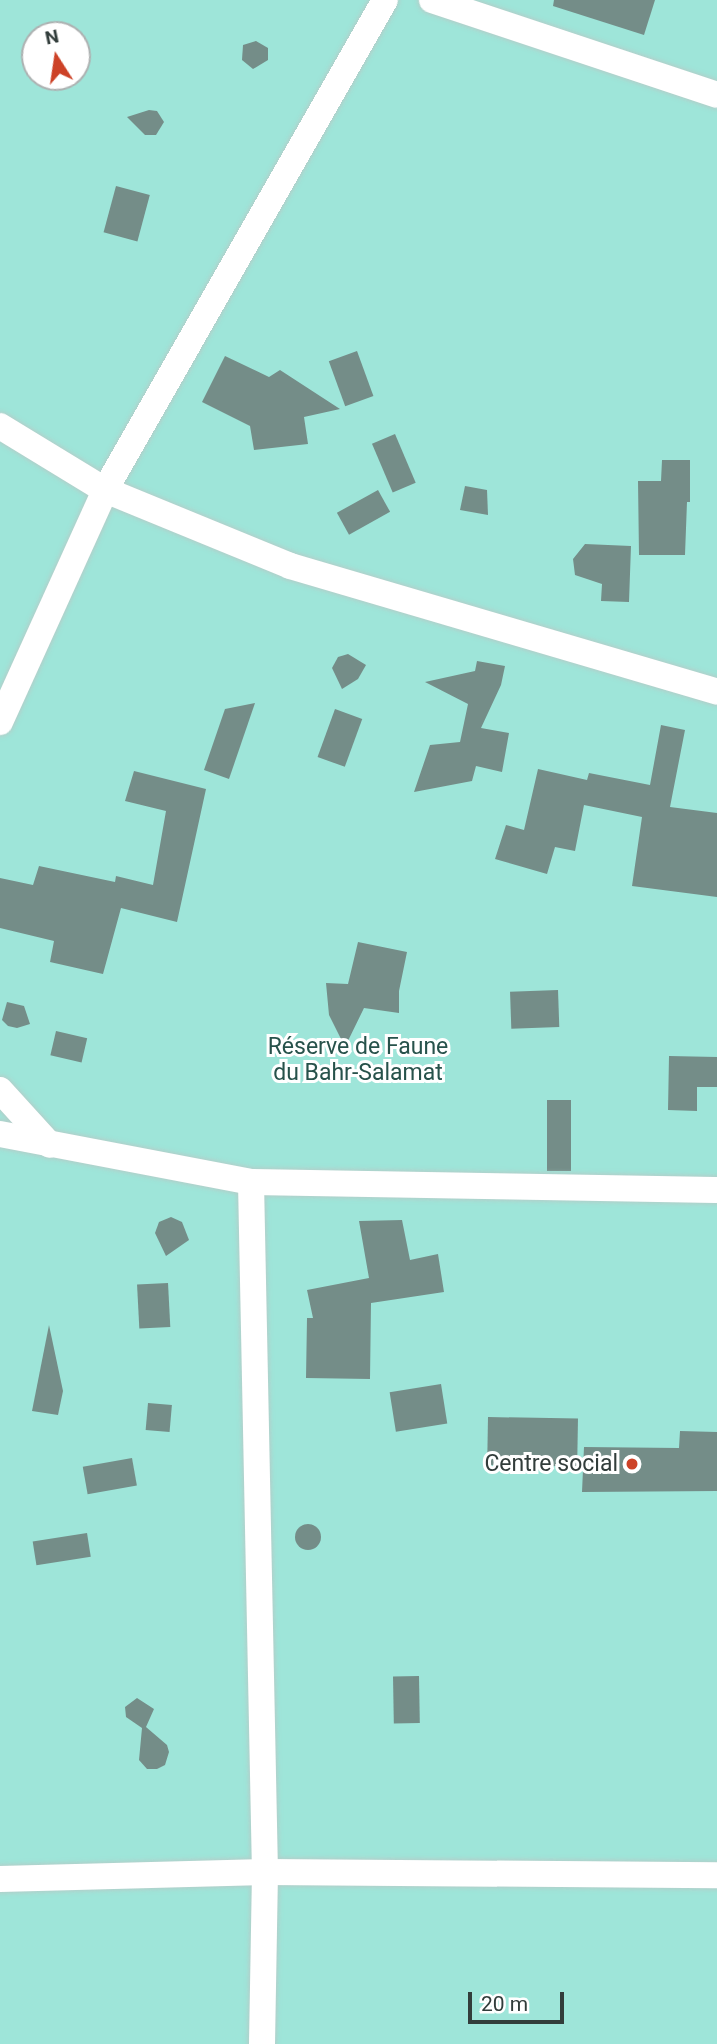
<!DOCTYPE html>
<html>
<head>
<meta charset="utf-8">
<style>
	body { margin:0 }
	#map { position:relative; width:717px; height:2044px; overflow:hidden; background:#f3fefc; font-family:Roboto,sans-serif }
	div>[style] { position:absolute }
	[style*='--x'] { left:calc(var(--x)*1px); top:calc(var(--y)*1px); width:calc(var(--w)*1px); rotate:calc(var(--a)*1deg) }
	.green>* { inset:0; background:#9ee5d9 }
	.building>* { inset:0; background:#748d88; transform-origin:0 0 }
	.round { border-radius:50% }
	.roads { filter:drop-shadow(0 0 2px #b3cec9) drop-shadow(0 0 2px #b3cec9) }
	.minor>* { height:26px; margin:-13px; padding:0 13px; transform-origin:13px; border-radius:13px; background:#fff }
	.dots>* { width:19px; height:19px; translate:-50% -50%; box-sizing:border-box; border:4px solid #fff; border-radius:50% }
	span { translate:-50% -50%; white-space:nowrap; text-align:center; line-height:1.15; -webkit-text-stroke:6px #fff; paint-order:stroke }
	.park-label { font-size:23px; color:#27524b }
	.poi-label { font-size:23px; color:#323d3b }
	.right { translate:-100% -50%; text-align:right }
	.north { position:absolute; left:21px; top:21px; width:70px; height:70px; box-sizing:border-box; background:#fff; border:2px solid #adb1b1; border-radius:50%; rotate:348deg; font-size:19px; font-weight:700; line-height:28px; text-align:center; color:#323d3b }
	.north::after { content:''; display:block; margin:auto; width:24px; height:32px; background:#cd4227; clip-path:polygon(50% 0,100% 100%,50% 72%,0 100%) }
	.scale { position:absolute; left:468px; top:1992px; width:96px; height:32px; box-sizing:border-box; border:4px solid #323d3b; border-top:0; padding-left:9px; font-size:21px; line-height:24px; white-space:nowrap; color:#323d3b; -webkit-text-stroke:5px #fff; paint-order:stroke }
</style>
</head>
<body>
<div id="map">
	<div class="green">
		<i style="clip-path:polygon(evenodd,0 0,717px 0,717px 2044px,0 2044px,0 0,35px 35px,77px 35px,77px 77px,35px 77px,35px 35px)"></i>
	</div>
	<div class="building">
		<i style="clip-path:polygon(554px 0,655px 0,644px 35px,553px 6px)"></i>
		<i style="clip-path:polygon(256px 41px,268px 48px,268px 60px,253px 69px,242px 60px,243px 45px)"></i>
		<i style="clip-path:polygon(149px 110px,157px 111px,164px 122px,156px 135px,145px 135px,127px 117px)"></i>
		<i style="left:116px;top:186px;width:35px;height:48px;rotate:15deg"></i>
		<i style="left:357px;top:351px;width:48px;height:30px;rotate:70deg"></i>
		<i style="clip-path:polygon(225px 356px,269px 377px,280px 370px,340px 409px,304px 417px,308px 444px,254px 450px,250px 426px,202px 402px)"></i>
		<i style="left:395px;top:434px;width:53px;height:25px;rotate:67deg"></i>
		<i style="clip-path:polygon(662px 460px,690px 460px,690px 502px,687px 502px,685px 555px,639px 555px,638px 481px,661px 481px)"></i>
		<i style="clip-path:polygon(465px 486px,487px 490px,488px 515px,460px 510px)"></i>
		<i style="left:378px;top:490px;width:25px;height:47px;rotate:61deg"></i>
		<i style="clip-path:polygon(585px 544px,631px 546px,629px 602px,601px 601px,602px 584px,575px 575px,573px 559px)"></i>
		<i style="clip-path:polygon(348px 654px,366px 665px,358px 679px,342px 689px,332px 668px,338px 657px)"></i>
		<i style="clip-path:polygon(477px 661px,505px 666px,501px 685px,481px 728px,509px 733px,502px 772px,476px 766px,472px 781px,414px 792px,430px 745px,460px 742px,468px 704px,425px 682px,475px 671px)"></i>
		<i style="clip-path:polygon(255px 703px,229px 779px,204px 770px,225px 709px)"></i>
		<i style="left:335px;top:709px;width:29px;height:51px;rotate:20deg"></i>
		<i style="clip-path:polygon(661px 725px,685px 730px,670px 807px,717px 813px,717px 897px,632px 886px,642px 817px,584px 805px,575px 851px,555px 847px,547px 874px,495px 859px,506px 825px,524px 830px,538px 769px,587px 780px,589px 773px,650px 785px)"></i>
		<i style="clip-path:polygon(134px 771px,206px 789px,177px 922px,121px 908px,103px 974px,50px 962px,54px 941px,0 928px,0 878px,33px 885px,39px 866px,115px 882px,116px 876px,153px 885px,166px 811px,125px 801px)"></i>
		<i style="clip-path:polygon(358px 942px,407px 952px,399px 991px,399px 1013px,364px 1008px,345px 1047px,329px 1015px,326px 983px,348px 984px)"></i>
		<i style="left:558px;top:990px;width:37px;height:48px;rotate:88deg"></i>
		<i style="clip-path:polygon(7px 1002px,24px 1006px,30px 1024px,17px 1028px,8px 1026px,2px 1020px)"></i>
		<i style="left:56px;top:1031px;width:32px;height:25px;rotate:13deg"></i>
		<i style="clip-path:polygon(669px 1056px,717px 1057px,717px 1087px,697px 1087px,697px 1111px,668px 1110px)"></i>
		<i style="left:547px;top:1100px;width:24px;height:71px"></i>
		<i style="clip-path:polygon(171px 1217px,182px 1222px,189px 1240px,166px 1256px,155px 1233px,159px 1222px)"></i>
		<i style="clip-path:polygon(402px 1220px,410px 1260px,438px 1254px,444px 1292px,371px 1303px,370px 1379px,306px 1378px,307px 1318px,313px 1318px,307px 1290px,369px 1278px,359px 1221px)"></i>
		<i style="left:168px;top:1283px;width:44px;height:31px;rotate:87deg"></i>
		<i style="clip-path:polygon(49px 1325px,63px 1391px,58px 1415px,32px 1411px)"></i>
		<i style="left:441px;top:1384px;width:40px;height:52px;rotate:81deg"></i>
		<i style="left:148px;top:1403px;width:24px;height:27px;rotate:5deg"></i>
		<i style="left:488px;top:1417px;width:90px;height:48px;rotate:1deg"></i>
		<i style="clip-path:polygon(680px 1431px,717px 1432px,717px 1491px,582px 1492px,584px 1447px,679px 1448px)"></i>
		<i style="left:132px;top:1458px;width:28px;height:50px;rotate:80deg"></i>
		<i class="round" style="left:295px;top:1524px;width:26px;height:26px"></i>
		<i style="left:87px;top:1533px;width:24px;height:55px;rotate:81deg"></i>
		<i style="left:419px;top:1676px;width:47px;height:26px;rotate:89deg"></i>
		<i style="clip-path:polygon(137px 1698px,154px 1709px,146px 1727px,167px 1745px,169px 1752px,165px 1765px,157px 1769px,147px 1769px,139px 1760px,142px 1728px,126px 1717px,125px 1707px)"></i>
	</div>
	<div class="roads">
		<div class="minor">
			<i style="--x:432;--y:0;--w:300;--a:18.4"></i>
			<i style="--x:0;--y:426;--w:123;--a:31.4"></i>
			<i style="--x:105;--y:490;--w:200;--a:22.3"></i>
			<i style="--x:290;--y:566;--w:445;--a:16.4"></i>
			<i style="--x:0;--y:722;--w:255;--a:-65.6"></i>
			<i style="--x:105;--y:490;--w:564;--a:-60.26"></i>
			<i style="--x:0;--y:1090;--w:74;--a:47.7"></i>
			<i style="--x:0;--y:1134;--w:256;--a:10.8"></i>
			<i style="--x:251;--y:1182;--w:466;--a:1"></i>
			<i style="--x:251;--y:1182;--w:690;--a:88.84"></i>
			<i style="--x:265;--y:1872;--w:172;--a:91"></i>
			<i style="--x:0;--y:1879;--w:265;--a:-1.5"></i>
			<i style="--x:265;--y:1872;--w:452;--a:0.4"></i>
		</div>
	</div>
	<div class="dots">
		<i style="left:632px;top:1464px;background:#cd4227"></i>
	</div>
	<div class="park-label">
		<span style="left:358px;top:1060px">Réserve de Faune<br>du Bahr-Salamat</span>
	</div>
	<div class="poi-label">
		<span class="right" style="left:618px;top:1464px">Centre social</span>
	</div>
	<div class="north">N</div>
	<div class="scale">20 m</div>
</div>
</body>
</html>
